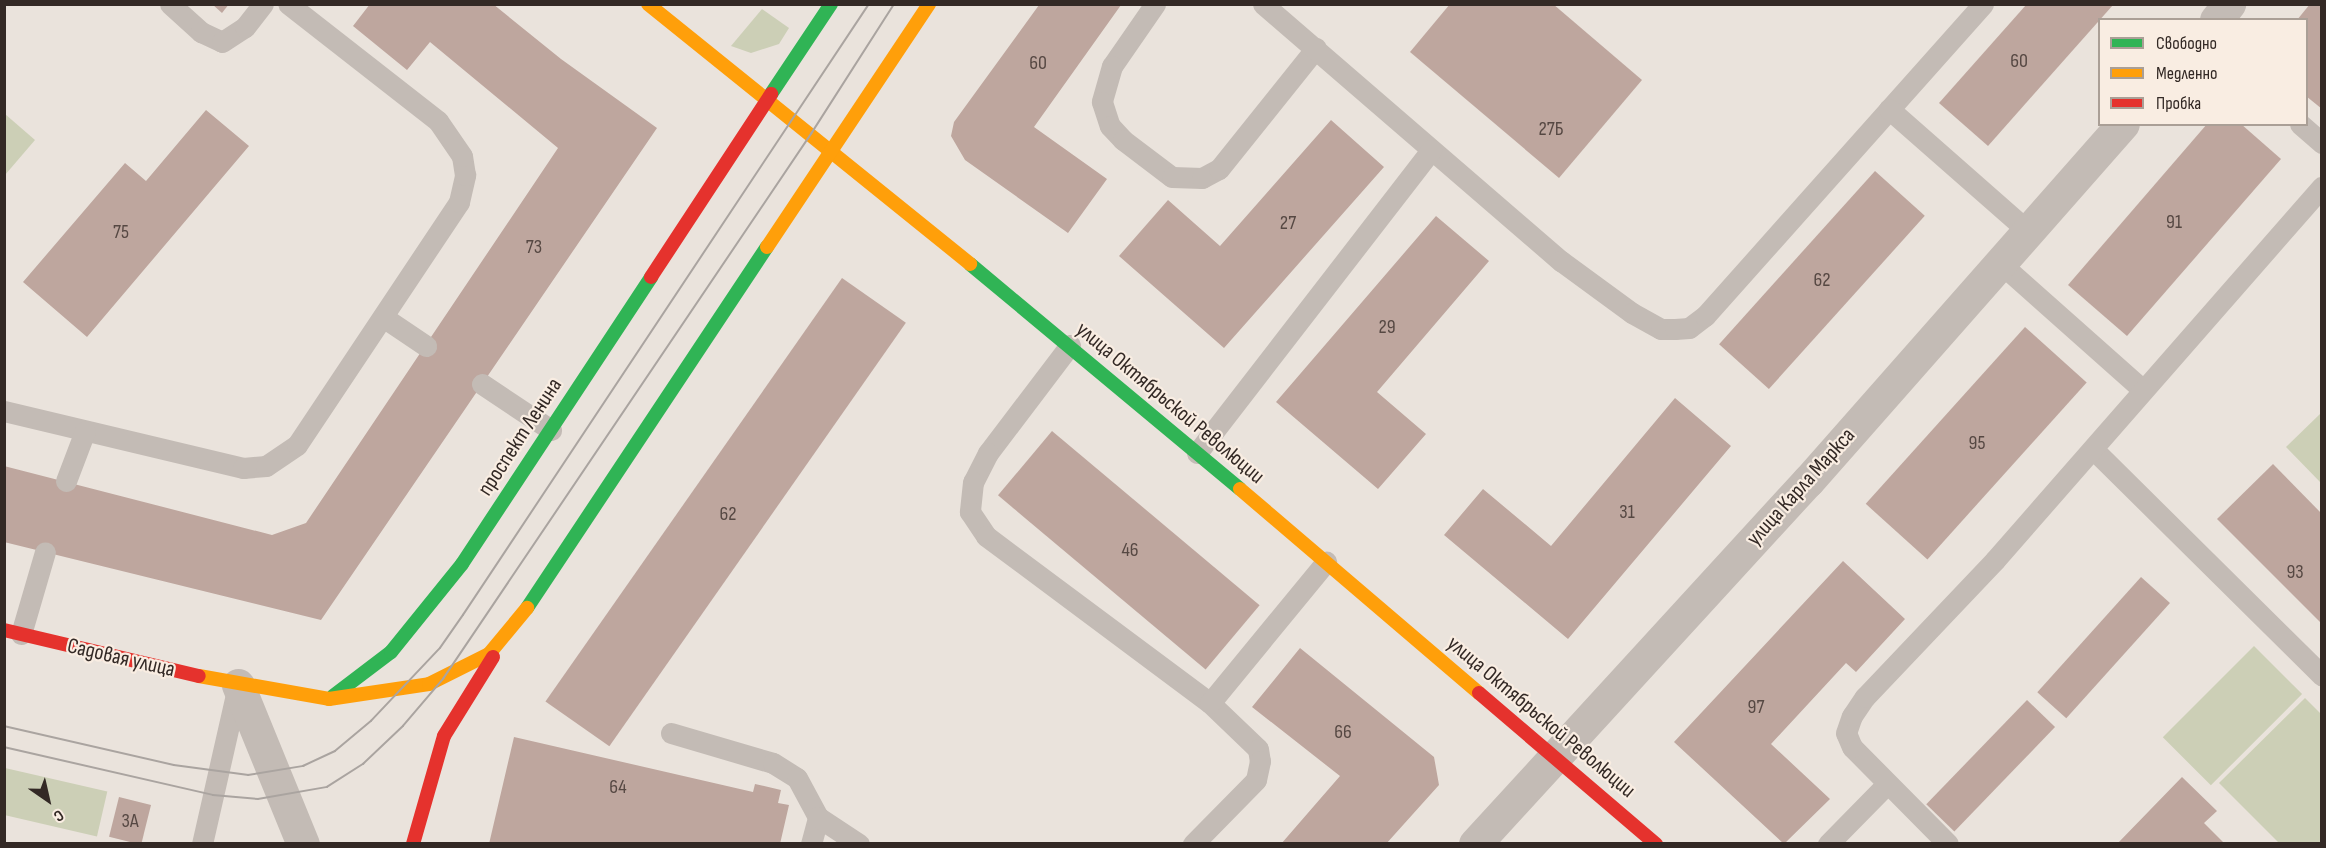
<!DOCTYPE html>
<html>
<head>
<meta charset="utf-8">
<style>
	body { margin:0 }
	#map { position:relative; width:2326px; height:848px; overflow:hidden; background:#eae3dc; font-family:"Sofia Sans Condensed",sans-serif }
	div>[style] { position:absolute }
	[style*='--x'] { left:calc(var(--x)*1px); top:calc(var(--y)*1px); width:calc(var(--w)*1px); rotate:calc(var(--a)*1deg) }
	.green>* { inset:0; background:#cccfb6; transform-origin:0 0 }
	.building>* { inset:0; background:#bea69e; transform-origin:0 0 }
	.lane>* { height:21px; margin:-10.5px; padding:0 10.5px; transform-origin:10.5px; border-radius:10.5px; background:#c3bbb5 }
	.street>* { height:33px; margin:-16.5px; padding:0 16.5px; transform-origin:16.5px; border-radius:16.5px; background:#c3bbb5 }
	.fast>* { height:14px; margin:-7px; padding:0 7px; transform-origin:7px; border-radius:7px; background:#30b455 }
	.slow>* { height:14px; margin:-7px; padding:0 7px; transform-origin:7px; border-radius:7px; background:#ff9f0a }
	.jam>* { height:14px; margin:-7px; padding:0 7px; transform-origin:7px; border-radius:7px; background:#e5322d }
	.tram>* { height:1.5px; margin:-0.75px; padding:0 0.75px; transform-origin:0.75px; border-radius:0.75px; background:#aaa4a0 }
	span { translate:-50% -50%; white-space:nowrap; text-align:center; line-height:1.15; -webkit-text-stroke:4.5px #f9ede2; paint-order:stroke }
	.number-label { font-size:20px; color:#564843 }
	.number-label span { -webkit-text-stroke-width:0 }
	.street-label { font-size:22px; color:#332925 }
	.frame { position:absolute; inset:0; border:6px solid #332925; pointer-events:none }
	.legend { position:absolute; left:2098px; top:18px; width:210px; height:108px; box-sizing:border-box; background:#f9ede2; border:2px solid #aa9f96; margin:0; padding:8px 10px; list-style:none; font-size:18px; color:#332925 }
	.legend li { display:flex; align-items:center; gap:12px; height:30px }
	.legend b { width:30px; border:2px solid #aa9f96 }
	.north { position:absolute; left:18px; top:770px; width:60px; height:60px; -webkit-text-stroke:4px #f9ede2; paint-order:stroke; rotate:146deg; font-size:16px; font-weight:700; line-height:24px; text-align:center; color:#332925 }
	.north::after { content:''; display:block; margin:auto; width:21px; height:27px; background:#332925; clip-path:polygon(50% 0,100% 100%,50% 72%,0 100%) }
</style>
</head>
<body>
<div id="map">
	<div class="green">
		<i style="clip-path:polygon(762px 9px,789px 28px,779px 44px,751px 53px,731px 46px)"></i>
		<i style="clip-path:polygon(5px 114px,35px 140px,5px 175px)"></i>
		<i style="clip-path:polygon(2321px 413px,2321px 483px,2286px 447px)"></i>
		<i style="left:2254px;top:646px;width:68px;height:129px;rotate:45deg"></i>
		<i style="clip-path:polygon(2305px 698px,2321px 714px,2321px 843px,2279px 843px,2219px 783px)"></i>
		<i style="left:5px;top:768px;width:105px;height:46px;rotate:13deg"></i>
	</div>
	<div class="building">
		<i style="clip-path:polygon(212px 4px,229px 4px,222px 13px)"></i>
		<i style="clip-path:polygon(370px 4px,493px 4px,561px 59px,657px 128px,321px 620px,4px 542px,4px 466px,272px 535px,306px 523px,558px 148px,430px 42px,407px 70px,353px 26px)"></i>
		<i style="clip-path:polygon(1450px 4px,1553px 4px,1642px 80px,1559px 178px,1410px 52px)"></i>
		<i style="clip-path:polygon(2310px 4px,2322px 4px,2322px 109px,2306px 96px,2306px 20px,2297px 20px)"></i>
		<i style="clip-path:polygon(1039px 5px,1121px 5px,1034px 127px,1107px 179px,1068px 233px,965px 160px,951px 136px,954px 122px)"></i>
		<i style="clip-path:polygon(2026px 5px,2113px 5px,1988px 146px,1939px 103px)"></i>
		<i style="clip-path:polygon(206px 110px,249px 146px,87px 337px,23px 282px,125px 163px,146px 181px)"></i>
		<i style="clip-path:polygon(1331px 120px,1384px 167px,1224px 348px,1119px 256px,1168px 200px,1220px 246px)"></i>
		<i style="clip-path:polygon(2207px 124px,2241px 124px,2281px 159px,2127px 336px,2068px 285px)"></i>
		<i style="left:1875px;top:171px;width:67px;height:233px;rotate:42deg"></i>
		<i style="clip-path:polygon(1436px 216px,1489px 261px,1377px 392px,1426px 434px,1378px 489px,1276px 402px)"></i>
		<i style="left:842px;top:278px;width:78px;height:517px;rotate:35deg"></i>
		<i style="left:2025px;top:327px;width:83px;height:238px;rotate:42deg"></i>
		<i style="clip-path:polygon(1675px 398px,1731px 446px,1568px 639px,1444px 535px,1483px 489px,1551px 546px)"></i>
		<i style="left:1052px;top:431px;width:271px;height:84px;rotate:40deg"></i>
		<i style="clip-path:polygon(2273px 464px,2322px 514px,2322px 624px,2217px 519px)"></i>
		<i style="clip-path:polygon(1843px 561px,1905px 619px,1856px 672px,1846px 663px,1771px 744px,1830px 799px,1784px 844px,1674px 742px)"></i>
		<i style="left:2141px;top:577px;width:39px;height:155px;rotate:42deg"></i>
		<i style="clip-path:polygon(1300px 648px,1434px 757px,1439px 785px,1386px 844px,1281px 844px,1340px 776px,1252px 707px)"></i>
		<i style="left:2027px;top:700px;width:39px;height:145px;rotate:44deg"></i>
		<i style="clip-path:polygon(514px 737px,753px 792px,755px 784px,781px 790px,778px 803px,789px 805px,780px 844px,489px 844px)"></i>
		<i style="clip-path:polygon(2182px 777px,2217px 811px,2204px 823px,2225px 844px,2117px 844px)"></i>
		<i style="left:119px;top:797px;width:33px;height:41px;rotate:14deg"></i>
	</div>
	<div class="lane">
		<i style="--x:170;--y:4;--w:42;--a:42.1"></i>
		<i style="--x:201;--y:32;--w:23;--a:25"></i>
		<i style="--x:222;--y:42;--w:27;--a:-33"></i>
		<i style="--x:245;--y:27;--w:29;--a:-52"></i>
		<i style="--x:1155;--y:4;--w:75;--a:124.7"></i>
		<i style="--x:1112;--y:66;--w:37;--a:106"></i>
		<i style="--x:1102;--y:102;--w:25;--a:72"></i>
		<i style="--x:1110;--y:126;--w:19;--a:47"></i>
		<i style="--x:1123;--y:140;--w:61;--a:37.1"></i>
		<i style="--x:1172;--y:177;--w:30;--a:2"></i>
		<i style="--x:1202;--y:178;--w:19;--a:-28"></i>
		<i style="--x:1219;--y:169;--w:155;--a:-51.3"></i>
		<i style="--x:1263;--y:4;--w:394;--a:40.8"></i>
		<i style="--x:1561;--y:261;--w:88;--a:36.2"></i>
		<i style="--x:1632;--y:313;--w:33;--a:29"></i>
		<i style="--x:1661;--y:329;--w:14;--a:0"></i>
		<i style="--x:1675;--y:329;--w:14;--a:-4"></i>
		<i style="--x:1689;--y:328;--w:20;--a:-37"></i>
		<i style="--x:1705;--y:316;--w:418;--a:-48.3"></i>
		<i style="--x:1889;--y:109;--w:185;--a:41.3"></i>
		<i style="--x:2300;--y:124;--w:29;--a:41"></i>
		<i style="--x:2000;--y:263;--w:191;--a:41.6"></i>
		<i style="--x:383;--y:317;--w:52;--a:34"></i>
		<i style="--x:1070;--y:345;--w:136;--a:127.2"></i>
		<i style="--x:988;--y:453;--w:33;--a:117"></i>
		<i style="--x:973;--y:482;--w:30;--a:96"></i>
		<i style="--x:970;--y:512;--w:29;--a:56"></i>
		<i style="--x:986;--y:536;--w:279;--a:36.7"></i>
		<i style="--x:1210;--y:703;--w:66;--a:43.8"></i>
		<i style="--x:1258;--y:749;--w:12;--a:81"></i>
		<i style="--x:1260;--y:761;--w:19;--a:102"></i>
		<i style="--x:1256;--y:780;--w:90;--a:134.5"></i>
		<i style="--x:482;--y:384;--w:83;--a:33.7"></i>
		<i style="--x:4;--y:411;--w:246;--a:13.4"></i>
		<i style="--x:243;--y:468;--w:23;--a:-5"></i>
		<i style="--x:266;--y:466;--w:37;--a:-34"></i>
		<i style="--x:297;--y:445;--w:292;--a:-56.3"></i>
		<i style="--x:459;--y:202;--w:28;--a:-77"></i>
		<i style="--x:465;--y:175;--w:19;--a:-99"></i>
		<i style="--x:462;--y:156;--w:42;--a:-124.4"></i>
		<i style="--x:438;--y:121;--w:190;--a:-142"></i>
		<i style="--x:2093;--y:449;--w:322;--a:44.7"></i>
		<i style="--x:1197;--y:453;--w:383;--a:-52.3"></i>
		<i style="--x:66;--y:481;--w:53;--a:-69.2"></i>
		<i style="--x:21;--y:634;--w:85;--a:-73.7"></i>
		<i style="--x:1210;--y:703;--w:183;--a:-50.6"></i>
		<i style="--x:671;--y:733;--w:106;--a:16.4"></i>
		<i style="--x:773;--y:763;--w:28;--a:32"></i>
		<i style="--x:797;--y:778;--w:44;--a:61.7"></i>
		<i style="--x:202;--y:844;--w:162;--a:-77.2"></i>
		<i style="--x:811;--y:844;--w:28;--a:-75"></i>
		<i style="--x:818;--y:817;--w:49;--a:33.4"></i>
		<i style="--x:1828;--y:844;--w:84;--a:-45.5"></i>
		<i style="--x:1948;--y:844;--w:136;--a:-134.7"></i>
		<i style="--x:1852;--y:747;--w:15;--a:-113"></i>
		<i style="--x:1846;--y:733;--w:18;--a:-71"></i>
		<i style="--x:1852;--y:716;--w:23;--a:-56"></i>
		<i style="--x:1865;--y:697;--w:189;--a:-46.5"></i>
		<i style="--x:1995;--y:560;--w:496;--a:-48.8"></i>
	</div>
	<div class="street">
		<i style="--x:2216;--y:20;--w:21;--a:-51"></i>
		<i style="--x:238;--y:685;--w:172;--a:67.8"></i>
		<i style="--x:1475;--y:844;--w:493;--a:-47.5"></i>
		<i style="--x:1808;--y:481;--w:476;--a:-48.6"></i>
	</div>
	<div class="fast">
		<i style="--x:771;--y:94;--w:108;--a:-56.3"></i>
		<i style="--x:970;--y:264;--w:351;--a:39.8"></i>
		<i style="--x:527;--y:608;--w:433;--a:-56.4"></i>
		<i style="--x:333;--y:696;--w:73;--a:-37.2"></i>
		<i style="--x:391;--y:652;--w:113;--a:-51.1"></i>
		<i style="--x:462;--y:564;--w:344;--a:-56.6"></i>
	</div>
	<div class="slow">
		<i style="--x:648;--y:4;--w:414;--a:38.9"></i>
		<i style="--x:767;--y:247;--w:292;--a:-56.3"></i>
		<i style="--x:1240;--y:489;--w:314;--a:40.5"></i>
		<i style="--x:199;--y:676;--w:132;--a:10"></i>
		<i style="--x:329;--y:699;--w:101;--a:-8.5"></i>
		<i style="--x:429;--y:684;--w:67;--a:-26.6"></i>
		<i style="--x:489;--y:654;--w:60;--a:-50.4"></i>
	</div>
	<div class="jam">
		<i style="--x:651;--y:277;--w:219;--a:-56.7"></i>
		<i style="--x:4;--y:630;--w:200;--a:13.3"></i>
		<i style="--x:1479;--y:693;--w:233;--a:40.5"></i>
		<i style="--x:413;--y:844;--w:112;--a:-74"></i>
		<i style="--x:444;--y:736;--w:93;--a:-58.2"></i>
	</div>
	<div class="tram">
		<i style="--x:4;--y:726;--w:174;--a:12.9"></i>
		<i style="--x:174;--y:765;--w:75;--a:7.7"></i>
		<i style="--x:248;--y:775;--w:56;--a:-9.3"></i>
		<i style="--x:303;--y:766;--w:35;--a:-25"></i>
		<i style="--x:335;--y:751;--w:47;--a:-39.8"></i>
		<i style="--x:371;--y:721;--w:100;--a:-46.6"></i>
		<i style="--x:440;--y:648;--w:40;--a:-55.1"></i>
		<i style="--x:463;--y:615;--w:734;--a:-56.4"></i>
		<i style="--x:4;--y:747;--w:214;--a:12.9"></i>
		<i style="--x:213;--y:795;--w:45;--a:5.1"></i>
		<i style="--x:258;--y:799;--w:70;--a:-9.9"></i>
		<i style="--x:327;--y:787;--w:43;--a:-32.6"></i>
		<i style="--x:363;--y:764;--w:55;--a:-43.5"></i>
		<i style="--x:403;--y:726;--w:62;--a:-49.6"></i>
		<i style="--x:443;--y:679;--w:658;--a:-55.97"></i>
		<i style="--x:811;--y:134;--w:154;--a:-57.4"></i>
	</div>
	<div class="number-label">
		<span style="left:2019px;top:61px">60</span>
		<span style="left:1038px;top:63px">60</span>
		<span style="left:1551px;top:129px">27Б</span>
		<span style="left:2174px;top:222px">91</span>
		<span style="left:1288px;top:223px">27</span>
		<span style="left:121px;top:232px">75</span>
		<span style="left:534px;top:247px">73</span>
		<span style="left:1822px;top:280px">62</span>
		<span style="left:1387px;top:327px">29</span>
		<span style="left:1977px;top:443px">95</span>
		<span style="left:1627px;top:512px">31</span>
		<span style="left:728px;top:514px">62</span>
		<span style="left:1130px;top:550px">46</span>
		<span style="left:2295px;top:572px">93</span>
		<span style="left:1756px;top:707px">97</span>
		<span style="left:1343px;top:732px">66</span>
		<span style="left:618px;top:787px">64</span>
		<span style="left:130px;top:821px">3А</span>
	</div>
	<div class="street-label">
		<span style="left:1170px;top:403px;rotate:40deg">улица Октябрьской Революции</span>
		<span style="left:520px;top:437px;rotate:-57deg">проспект Ленина</span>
		<span style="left:1801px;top:487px;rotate:-48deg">улица Карла Маркса</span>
		<span style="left:121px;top:658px;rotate:13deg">Садовая улица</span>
		<span style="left:1541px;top:717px;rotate:40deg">улица Октябрьской Революции</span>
	</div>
	<div class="frame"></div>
	<ul class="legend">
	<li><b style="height:8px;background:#30b455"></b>Свободно</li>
	<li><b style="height:8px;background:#ff9f0a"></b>Медленно</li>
	<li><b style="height:8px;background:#e5322d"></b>Пробка</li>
	</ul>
	<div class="north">С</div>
</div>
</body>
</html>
